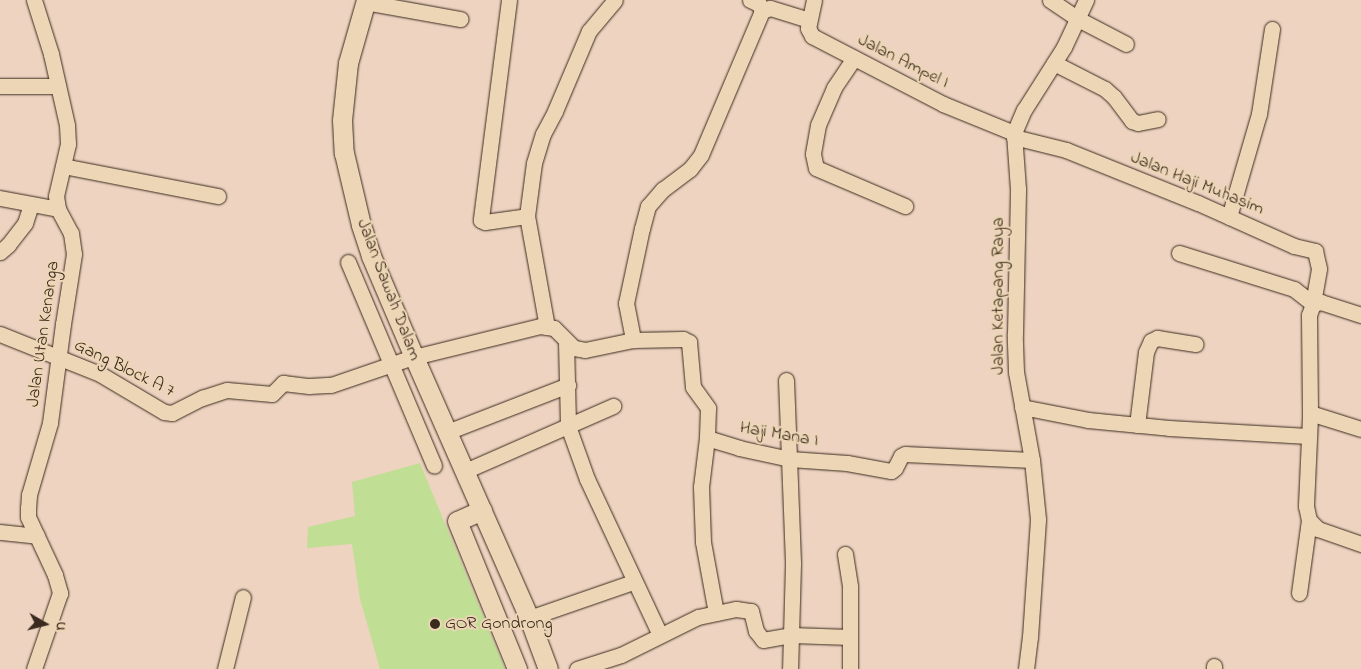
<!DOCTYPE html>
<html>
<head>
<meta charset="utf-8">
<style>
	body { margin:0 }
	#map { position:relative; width:1361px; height:669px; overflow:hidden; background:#edd3c0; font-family:"Indie Flower",sans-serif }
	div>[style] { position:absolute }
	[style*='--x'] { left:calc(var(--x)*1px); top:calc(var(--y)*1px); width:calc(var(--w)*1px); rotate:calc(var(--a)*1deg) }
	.green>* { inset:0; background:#c1de95 }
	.roads { filter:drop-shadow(0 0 1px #3b2a1e) drop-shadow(0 0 1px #3b2a1e) }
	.minor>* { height:15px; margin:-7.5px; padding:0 7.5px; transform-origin:7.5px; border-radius:7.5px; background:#ecd6b5 }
	.tertiary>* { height:19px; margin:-9.5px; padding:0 9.5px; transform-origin:9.5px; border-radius:9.5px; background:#ecd6b5 }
	.dots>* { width:14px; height:14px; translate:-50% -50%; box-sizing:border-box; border:2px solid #ecd6b5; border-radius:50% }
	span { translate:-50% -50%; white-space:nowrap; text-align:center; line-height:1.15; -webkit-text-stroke:4px #ecd6b5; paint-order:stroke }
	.street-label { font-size:18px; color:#3b2a1e }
	.poi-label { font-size:18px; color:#3b2a1e }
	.left { translate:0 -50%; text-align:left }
	.north { position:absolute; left:20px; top:599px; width:50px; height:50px; -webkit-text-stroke:4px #ecd6b5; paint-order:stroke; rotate:98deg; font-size:14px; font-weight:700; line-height:20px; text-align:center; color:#3b2a1e }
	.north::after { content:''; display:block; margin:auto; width:18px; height:22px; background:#3b2a1e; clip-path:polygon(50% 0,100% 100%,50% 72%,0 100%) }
</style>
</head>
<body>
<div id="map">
	<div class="green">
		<i style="clip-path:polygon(420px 463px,505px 669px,380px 669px,360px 599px,352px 544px,307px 548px,308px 527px,355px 516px,352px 482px)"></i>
	</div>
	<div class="roads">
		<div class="minor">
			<i style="--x:34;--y:0;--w:57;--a:72.5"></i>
			<i style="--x:51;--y:54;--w:73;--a:77.3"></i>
			<i style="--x:67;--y:125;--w:19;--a:87"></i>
			<i style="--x:68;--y:144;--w:53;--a:103"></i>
			<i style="--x:56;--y:196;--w:13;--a:81"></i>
			<i style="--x:58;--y:209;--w:27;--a:62"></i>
			<i style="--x:71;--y:233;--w:21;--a:82"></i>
			<i style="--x:74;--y:254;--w:71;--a:98.9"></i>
			<i style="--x:63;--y:324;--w:100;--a:97.5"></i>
			<i style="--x:50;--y:423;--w:75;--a:106.3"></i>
			<i style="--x:29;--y:495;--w:13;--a:94"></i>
			<i style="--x:28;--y:508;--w:9;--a:90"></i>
			<i style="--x:28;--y:517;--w:64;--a:65"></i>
			<i style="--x:55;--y:575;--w:19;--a:74"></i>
			<i style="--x:60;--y:593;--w:80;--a:108.9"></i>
			<i style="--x:509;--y:0;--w:222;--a:97.3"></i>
			<i style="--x:481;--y:220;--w:4;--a:27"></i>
			<i style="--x:485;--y:222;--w:42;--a:-8.1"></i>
			<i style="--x:750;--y:0;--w:10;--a:24"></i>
			<i style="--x:759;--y:4;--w:8;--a:67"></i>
			<i style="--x:814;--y:0;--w:29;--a:102"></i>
			<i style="--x:808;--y:28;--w:9;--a:63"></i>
			<i style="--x:812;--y:36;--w:148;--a:27.4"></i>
			<i style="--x:943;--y:104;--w:77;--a:22.2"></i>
			<i style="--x:1050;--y:0;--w:34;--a:34"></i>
			<i style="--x:1078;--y:19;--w:54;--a:27.5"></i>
			<i style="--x:365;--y:2;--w:97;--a:10.1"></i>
			<i style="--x:809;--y:20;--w:41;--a:-162.9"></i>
			<i style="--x:770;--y:8;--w:9;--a:159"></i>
			<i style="--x:762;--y:11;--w:156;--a:113"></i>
			<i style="--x:701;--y:155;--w:18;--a:128"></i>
			<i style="--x:690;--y:169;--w:34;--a:143"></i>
			<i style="--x:663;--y:189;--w:23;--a:131"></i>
			<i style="--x:648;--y:206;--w:23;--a:105"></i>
			<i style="--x:642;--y:228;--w:77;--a:102"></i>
			<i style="--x:626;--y:303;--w:38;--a:79"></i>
			<i style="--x:633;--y:340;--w:50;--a:-1.1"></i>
			<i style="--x:683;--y:339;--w:7;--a:27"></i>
			<i style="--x:689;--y:342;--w:45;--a:84.9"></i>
			<i style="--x:693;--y:387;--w:26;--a:54"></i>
			<i style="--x:708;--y:408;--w:30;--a:92"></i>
			<i style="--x:707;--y:438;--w:34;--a:17"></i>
			<i style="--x:739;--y:448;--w:52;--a:12.2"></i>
			<i style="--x:790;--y:459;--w:57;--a:4"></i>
			<i style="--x:847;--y:463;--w:45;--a:10.3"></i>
			<i style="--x:891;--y:471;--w:5;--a:-37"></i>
			<i style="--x:895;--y:468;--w:13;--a:-63"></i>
			<i style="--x:901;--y:456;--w:4;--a:-27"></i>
			<i style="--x:905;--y:454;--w:127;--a:2.7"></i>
			<i style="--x:854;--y:58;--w:36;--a:124"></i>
			<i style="--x:834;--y:88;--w:40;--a:113.4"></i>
			<i style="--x:818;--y:125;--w:29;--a:100"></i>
			<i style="--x:813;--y:154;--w:14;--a:78"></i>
			<i style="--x:816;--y:168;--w:97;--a:23.1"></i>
			<i style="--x:1054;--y:63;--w:57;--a:27"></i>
			<i style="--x:1105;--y:89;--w:12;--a:42"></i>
			<i style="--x:1114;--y:97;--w:30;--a:53"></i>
			<i style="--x:1132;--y:121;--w:6;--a:18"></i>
			<i style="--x:1138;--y:123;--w:20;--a:-11"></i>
			<i style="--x:0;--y:86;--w:58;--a:0"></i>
			<i style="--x:1014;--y:137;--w:54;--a:14"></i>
			<i style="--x:1066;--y:150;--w:142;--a:21.9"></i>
			<i style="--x:1198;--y:203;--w:105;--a:24.1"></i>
			<i style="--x:1294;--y:246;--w:22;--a:13"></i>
			<i style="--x:1315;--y:251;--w:18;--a:77"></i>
			<i style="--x:1319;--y:269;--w:35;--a:100"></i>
			<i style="--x:63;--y:166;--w:158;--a:11"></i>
			<i style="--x:0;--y:198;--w:59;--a:10.7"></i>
			<i style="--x:1229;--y:217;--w:107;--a:-73.8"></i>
			<i style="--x:1259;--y:114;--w:86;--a:-81.3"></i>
			<i style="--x:0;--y:252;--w:11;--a:-41"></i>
			<i style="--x:8;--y:245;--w:28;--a:-52"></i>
			<i style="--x:25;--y:223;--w:19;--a:-72"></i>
			<i style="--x:1179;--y:253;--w:121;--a:17.4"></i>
			<i style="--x:1294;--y:289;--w:24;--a:38"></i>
			<i style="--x:348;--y:262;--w:221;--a:67.1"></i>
			<i style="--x:1361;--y:315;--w:42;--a:-162"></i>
			<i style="--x:1321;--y:302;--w:8;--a:166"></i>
			<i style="--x:1313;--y:304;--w:12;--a:110"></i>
			<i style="--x:1309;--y:315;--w:102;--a:89.4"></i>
			<i style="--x:1310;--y:417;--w:89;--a:92.6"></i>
			<i style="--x:1306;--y:506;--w:14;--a:78"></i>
			<i style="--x:1309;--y:520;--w:13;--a:45"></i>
			<i style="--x:1318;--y:529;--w:46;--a:19.2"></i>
			<i style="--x:547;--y:327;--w:113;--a:-100.2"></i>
			<i style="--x:527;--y:216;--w:53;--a:-82.5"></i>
			<i style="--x:534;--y:163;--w:30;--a:-73"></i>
			<i style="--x:543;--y:134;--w:26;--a:-62"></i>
			<i style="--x:555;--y:111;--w:87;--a:-67"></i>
			<i style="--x:589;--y:31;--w:40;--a:-50"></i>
			<i style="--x:0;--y:334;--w:108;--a:21.8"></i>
			<i style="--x:100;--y:374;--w:74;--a:30.7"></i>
			<i style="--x:164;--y:412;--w:8;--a:7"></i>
			<i style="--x:172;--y:413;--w:34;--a:-27"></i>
			<i style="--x:202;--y:398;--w:26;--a:-18"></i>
			<i style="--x:227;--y:390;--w:45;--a:5.1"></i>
			<i style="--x:272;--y:394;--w:16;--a:-45"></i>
			<i style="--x:283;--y:383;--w:26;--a:7"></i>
			<i style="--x:309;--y:386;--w:22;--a:-3"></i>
			<i style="--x:331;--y:385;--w:83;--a:-18.9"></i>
			<i style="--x:410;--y:358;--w:134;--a:-13.8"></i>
			<i style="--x:540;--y:326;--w:14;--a:8"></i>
			<i style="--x:554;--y:328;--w:28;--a:45"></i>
			<i style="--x:574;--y:348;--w:11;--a:10"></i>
			<i style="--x:585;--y:350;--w:49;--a:-11.8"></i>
			<i style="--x:566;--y:342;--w:84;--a:88.6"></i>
			<i style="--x:568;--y:426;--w:56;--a:70.3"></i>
			<i style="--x:587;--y:479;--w:172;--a:64.9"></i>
			<i style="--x:786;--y:380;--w:184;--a:87.8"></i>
			<i style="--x:793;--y:564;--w:105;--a:91.6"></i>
			<i style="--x:1022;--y:407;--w:67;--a:11.1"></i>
			<i style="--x:1088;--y:420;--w:81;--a:5.6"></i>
			<i style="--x:1169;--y:428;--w:139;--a:3.3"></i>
			<i style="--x:1310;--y:413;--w:53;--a:17.4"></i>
			<i style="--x:1137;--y:425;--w:74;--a:-83"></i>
			<i style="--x:1146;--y:352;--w:12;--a:-66"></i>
			<i style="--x:1151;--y:341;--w:7;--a:-27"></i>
			<i style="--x:1157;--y:338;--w:39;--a:9"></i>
			<i style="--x:447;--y:432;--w:130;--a:-21.2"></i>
			<i style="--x:707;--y:438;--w:49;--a:97"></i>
			<i style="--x:701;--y:487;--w:55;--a:87.9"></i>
			<i style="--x:703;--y:542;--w:72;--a:79.6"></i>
			<i style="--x:465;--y:471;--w:162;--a:-23.7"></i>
			<i style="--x:0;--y:532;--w:37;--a:6"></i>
			<i style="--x:845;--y:554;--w:33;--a:81"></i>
			<i style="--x:850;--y:587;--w:82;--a:90"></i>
			<i style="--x:1299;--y:593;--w:74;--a:-82.2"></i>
			<i style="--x:529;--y:618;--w:110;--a:-19.1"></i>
			<i style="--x:225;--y:669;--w:74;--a:-76"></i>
			<i style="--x:577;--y:669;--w:46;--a:-17.7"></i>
			<i style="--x:621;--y:655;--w:86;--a:-26.3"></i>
			<i style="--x:698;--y:617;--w:39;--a:-12"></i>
			<i style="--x:736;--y:609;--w:15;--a:8"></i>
			<i style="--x:751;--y:611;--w:21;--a:76"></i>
			<i style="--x:756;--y:631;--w:11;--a:52"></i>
			<i style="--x:763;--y:640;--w:28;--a:-10"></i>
			<i style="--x:791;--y:635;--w:59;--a:1.9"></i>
			<i style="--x:1026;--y:669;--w:32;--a:-83"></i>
			<i style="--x:1030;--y:637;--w:118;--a:-86.1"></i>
			<i style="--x:1038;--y:519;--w:59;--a:-95.8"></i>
			<i style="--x:1032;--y:460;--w:89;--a:-100.3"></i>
			<i style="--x:1016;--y:372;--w:38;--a:-92"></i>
			<i style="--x:1015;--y:334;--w:145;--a:-88.8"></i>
			<i style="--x:1018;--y:189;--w:56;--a:-94.1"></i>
			<i style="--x:1014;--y:133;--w:25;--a:-67"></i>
			<i style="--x:1024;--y:110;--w:75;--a:-57.6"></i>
			<i style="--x:1064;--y:47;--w:52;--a:-64.9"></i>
			<i style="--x:1214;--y:669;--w:3;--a:-90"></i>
		</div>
		<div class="tertiary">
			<i style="--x:366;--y:0;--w:66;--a:105.9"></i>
			<i style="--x:348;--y:63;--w:57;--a:96"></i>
			<i style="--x:342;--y:120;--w:33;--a:87"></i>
			<i style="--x:344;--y:153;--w:74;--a:76.7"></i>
			<i style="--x:361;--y:225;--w:33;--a:72"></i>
			<i style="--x:371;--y:256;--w:110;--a:66.9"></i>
			<i style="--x:414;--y:357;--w:285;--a:66.2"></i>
			<i style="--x:529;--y:618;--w:54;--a:69.6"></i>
			<i style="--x:482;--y:510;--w:27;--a:156"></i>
			<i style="--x:457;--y:521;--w:160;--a:67.9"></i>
		</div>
	</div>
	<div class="dots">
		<i style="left:435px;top:624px;background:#3b2a1e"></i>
	</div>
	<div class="street-label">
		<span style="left:903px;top:62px;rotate:27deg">Jalan Ampel I</span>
		<span style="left:1197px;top:184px;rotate:22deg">Jalan Haji Muhasim</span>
		<span style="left:388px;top:290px;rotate:69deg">Jalan Sawah Dalam</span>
		<span style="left:999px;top:296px;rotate:-90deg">Jalan Ketapang Raya</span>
		<span style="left:44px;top:334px;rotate:-82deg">Jalan Utan Kenanga</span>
		<span style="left:124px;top:369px;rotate:26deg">Gang Block A 7</span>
		<span style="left:779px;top:435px;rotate:10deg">Haji Mana I</span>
	</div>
	<div class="poi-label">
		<span class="left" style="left:445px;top:624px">GOR Gondrong</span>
	</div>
	<div class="north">U</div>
</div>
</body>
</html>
